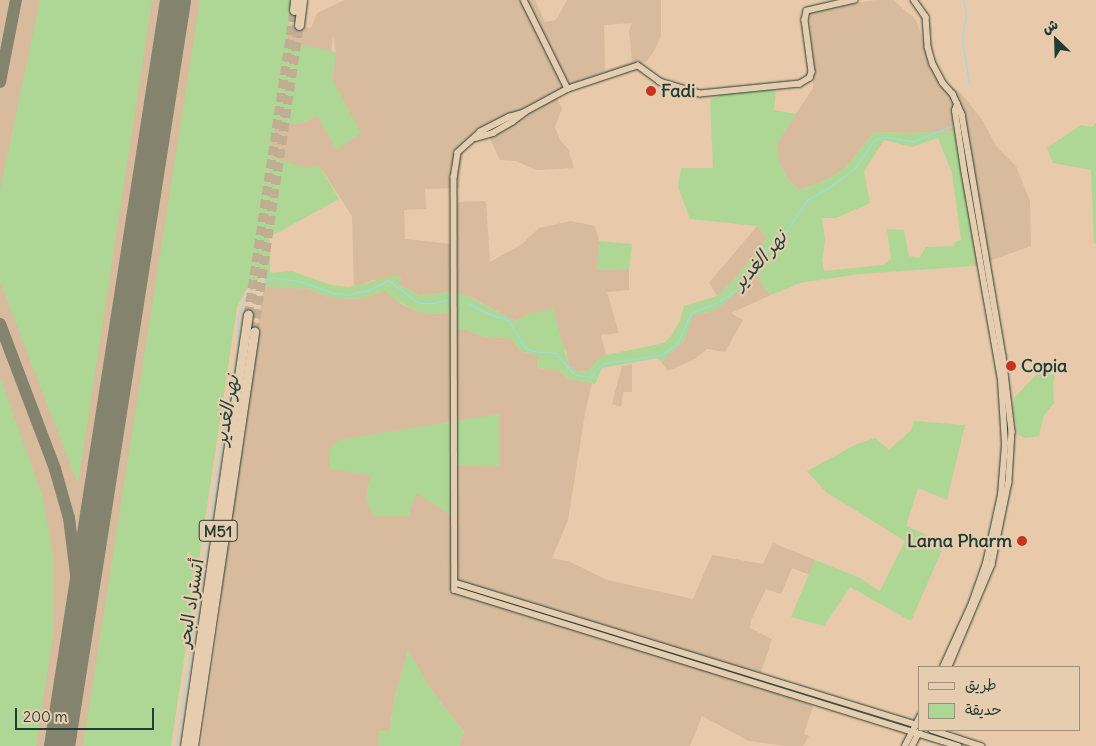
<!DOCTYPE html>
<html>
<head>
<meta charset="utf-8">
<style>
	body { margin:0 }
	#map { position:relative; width:1096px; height:746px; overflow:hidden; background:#e8c9a9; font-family:Delius,"Playpen Sans Arabic",sans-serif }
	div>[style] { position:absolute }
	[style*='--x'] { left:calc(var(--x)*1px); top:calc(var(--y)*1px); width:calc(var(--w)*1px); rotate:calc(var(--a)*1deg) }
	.built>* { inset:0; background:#d8ba9c }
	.green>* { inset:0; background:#aed795 }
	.stream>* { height:1px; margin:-0.5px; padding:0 0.5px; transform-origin:0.5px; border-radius:0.5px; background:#92ddf3 }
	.taxiway>* { height:12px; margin:-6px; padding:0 6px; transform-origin:6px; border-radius:6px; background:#84836e }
	.runway>* { height:31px; margin:-15.5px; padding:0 15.5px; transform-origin:15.5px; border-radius:15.5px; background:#84836e }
	.motorway-tunnel>* { height:9px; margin-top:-4.5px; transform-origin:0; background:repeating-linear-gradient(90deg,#c0ad92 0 9px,transparent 0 13.5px) }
	.roads { filter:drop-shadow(0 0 1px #1f3d34) drop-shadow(0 0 1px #1f3d34) }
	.tertiary>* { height:5.5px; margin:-2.75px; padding:0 2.75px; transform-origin:2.75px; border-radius:2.75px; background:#e7cdaf }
	.motorway>* { height:9px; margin:-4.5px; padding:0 4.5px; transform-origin:4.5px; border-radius:4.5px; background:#e7cdaf }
	.dots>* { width:14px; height:14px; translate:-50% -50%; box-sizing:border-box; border:2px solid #e7cdaf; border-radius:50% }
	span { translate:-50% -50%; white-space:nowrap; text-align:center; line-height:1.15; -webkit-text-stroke:4.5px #e7cdaf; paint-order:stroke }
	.shield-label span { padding:1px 4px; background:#e7cdaf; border:1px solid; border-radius:4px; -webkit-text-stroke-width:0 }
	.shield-label { font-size:16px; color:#1f3d34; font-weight:700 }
	.poi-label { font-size:18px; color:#1f3d34; font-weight:700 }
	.left { translate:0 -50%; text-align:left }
	.right { translate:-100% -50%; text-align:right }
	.street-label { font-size:18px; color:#1f3d34 }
	.water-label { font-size:19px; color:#25453e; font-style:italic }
	.legend { position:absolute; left:918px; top:666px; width:162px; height:65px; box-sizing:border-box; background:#e7cdaf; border:1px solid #97937e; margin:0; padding:6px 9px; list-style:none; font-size:15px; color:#1f3d34 }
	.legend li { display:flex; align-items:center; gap:10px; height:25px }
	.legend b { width:25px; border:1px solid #97937e }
	.north { position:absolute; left:1031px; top:15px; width:50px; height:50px; -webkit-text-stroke:4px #e7cdaf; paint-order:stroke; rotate:336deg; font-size:14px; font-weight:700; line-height:20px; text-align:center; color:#1f3d34 }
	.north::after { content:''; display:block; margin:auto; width:18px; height:22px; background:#1f3d34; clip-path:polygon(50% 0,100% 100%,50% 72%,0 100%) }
	.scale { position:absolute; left:15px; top:708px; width:139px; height:22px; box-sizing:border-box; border:2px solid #1f3d34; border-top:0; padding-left:6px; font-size:15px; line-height:18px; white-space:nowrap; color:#1f3d34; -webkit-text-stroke:4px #e7cdaf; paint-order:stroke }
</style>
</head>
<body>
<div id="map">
	<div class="built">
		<i style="clip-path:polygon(evenodd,0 0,292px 0,288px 24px,311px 28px,317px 13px,345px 0,535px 0,545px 22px,556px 20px,567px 0,661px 0,661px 35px,654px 51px,647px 61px,642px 64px,625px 69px,556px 97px,562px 108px,555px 127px,560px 140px,568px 149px,574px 168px,536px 170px,516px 161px,500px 160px,488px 134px,464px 147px,459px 188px,425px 189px,426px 209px,404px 210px,405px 239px,452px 244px,457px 202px,486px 201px,490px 262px,522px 244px,539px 228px,571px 221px,595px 226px,599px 241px,597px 270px,629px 269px,629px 290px,607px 292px,619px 333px,601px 335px,606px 355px,588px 371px,578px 372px,569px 365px,566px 350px,529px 314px,515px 321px,471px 297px,452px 292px,419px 295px,398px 284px,373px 280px,354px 287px,352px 216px,319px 165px,244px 260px,168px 746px,0 746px,0 0,632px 23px,629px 31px,632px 61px,605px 71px,604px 25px,632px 23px,0 0,333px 36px,336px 52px,332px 79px,318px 115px,302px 123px,276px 124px,269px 157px,285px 43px,331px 52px,333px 36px)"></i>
		<i style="clip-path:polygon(876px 0,893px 0,916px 20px,933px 70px,947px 85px,960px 92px,983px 121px,996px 146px,1016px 166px,1030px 201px,1031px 246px,975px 266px,957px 131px,907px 133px,874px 132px,846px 167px,828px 179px,799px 190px,788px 179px,779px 163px,776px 144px,813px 88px,810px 10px)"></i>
		<i style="clip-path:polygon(757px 226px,767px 238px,733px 281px,717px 296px,709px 283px)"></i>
		<i style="clip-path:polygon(759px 263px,761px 264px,759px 281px,771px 295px,731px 313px,743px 320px,725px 352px,707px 349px,695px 359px,668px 371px,661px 362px,684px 341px,693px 315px,710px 312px,745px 285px)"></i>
		<i style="clip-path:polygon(evenodd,290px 286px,308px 289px,328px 297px,350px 299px,364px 298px,385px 290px,401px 304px,414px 310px,431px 314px,449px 313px,464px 329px,486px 337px,511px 338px,520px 351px,538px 356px,537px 368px,558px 370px,569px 379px,592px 383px,585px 413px,568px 520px,552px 558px,570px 562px,607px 580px,693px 599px,712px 555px,763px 564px,773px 543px,815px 560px,810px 575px,792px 568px,781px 594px,766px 589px,751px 620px,750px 628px,772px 639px,758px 682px,813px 706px,804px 734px,809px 736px,803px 746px,785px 746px,749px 741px,702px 716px,690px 746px,459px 746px,464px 732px,428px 685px,408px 650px,395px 696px,389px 732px,379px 731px,379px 746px,201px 746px,221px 606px,226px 532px,264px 287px,290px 286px,499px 414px,457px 465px,416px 493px,366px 496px,371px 475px,499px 414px)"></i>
		<i style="clip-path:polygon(632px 364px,632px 392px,623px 392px,621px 407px,612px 404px,622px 366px)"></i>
	</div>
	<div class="green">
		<i style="clip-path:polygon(40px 0,152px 0,78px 484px,0 282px,0 190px)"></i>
		<i style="clip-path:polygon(evenodd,200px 0,293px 0,287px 42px,336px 52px,332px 79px,361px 133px,336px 150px,318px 116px,302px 123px,276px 125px,270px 157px,308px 168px,319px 165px,339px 199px,270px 237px,270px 273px,292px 271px,331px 285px,349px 287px,399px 275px,402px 279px,398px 284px,419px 295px,452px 292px,466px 295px,515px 321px,529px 314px,553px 309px,569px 365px,578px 372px,588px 371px,597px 360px,606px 355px,664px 343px,671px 336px,680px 321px,684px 306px,717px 296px,733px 281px,767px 238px,757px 226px,690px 219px,678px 187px,681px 168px,713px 168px,710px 99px,729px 93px,776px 89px,774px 110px,796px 114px,777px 144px,779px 163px,788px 179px,799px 190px,828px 179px,846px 167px,874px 132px,907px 133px,957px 131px,975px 266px,859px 274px,800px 283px,771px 295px,759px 281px,761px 264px,759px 263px,745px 285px,721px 306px,710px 312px,693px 315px,684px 341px,661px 362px,657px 358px,602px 368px,595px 384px,569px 379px,558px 370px,537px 368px,538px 356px,520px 351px,511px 338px,486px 337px,464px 329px,451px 331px,449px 313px,431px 314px,414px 310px,395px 300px,385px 291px,364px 298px,342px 299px,328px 297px,308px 289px,264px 287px,266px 276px,259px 279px,246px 290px,237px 307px,171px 746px,83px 746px,200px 0,938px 138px,952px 173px,961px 240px,955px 242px,954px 246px,926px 247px,919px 258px,909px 256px,904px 230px,887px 229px,891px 259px,883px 265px,824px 271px,822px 260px,825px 240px,822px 218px,836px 218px,870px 203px,864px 171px,884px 140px,912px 147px,938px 138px)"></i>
		<i style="clip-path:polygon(1096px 123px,1096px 243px,1094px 244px,1091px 170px,1053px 163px,1047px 148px,1081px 125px,1092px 127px)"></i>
		<i style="clip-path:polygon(599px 241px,632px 244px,629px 269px,597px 270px)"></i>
		<i style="clip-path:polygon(1052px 366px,1055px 374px,1053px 384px,1054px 403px,1044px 415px,1039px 436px,1026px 438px,1018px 435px,1013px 409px,1014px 398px,1038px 373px)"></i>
		<i style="clip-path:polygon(0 377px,43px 498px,53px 557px,53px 635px,36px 746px,0 746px)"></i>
		<i style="clip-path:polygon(499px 414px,499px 466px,457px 465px,457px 519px,416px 493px,409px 516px,374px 516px,370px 510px,366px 496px,371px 475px,330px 469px,328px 450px,339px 440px)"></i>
		<i style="clip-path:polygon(914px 421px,965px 425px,947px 500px,918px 488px,906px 526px,945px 543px,911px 621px,850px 587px,824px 626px,791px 617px,815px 560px,860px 578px,880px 591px,905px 541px,826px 492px,807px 471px,857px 444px,875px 438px,889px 450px,911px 430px)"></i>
		<i style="clip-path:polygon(408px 650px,428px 685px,464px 732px,459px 746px,379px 746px,379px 731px,389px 732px,395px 696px)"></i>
	</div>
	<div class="stream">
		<i style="--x:963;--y:0;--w:12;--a:76"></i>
		<i style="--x:966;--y:12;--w:28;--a:98"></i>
		<i style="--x:962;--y:40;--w:44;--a:80.8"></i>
		<i style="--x:468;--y:303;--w:24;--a:28"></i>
		<i style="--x:489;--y:314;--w:20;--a:18"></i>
		<i style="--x:508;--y:320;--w:31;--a:59"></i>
		<i style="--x:524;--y:347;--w:10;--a:24"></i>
		<i style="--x:533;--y:351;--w:23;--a:5"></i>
		<i style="--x:556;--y:353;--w:23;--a:50"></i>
		<i style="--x:571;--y:371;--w:7;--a:34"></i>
		<i style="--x:577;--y:375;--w:14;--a:8"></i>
		<i style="--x:591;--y:377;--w:14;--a:-51"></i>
		<i style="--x:600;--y:366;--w:6;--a:-31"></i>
		<i style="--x:605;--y:363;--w:57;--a:-8.1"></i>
		<i style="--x:661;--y:355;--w:19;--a:-35"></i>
		<i style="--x:677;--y:344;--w:34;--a:-66"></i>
		<i style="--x:691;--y:313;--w:27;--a:-22"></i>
		<i style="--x:716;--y:303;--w:27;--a:-33"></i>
		<i style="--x:739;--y:288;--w:35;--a:-57"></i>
		<i style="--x:758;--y:259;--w:40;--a:-45"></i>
		<i style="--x:786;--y:231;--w:37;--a:-56"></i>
		<i style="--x:807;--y:200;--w:24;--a:-30"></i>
		<i style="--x:828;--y:188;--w:34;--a:-37"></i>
		<i style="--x:855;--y:168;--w:34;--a:-56"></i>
		<i style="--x:874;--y:140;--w:10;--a:-17"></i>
		<i style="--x:884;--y:137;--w:30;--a:8"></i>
		<i style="--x:914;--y:141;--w:43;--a:-21.8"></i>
		<i style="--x:176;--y:746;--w:312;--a:-81.5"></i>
		<i style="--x:222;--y:437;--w:87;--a:-79.5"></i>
		<i style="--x:238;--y:351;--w:33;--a:-90"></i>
		<i style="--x:238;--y:318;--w:21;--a:-71"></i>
		<i style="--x:245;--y:298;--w:18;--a:-52"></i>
		<i style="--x:256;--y:284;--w:17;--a:-25"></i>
		<i style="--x:271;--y:277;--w:28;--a:8"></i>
		<i style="--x:299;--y:281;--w:37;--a:19"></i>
		<i style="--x:334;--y:293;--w:12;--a:9"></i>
		<i style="--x:346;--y:295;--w:26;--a:-13"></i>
		<i style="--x:371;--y:289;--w:19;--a:-28"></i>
		<i style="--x:388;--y:280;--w:39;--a:37"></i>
		<i style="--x:419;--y:303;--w:15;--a:0"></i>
		<i style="--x:434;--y:303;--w:16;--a:-15"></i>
	</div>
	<div class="taxiway">
		<i style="--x:0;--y:82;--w:84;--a:-79"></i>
		<i style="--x:0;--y:324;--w:155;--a:69.2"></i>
		<i style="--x:55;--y:469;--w:51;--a:74.1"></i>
		<i style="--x:69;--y:518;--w:64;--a:82.9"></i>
		<i style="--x:77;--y:582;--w:53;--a:91.1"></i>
	</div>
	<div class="runway">
		<i style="--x:59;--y:746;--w:755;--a:-81.16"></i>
	</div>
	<div class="motorway-tunnel">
		<i style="--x:248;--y:315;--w:308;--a:-81.4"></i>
		<i style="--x:254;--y:331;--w:309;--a:-81.6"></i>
	</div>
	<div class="roads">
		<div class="tertiary">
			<i style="--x:524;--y:0;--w:99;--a:63.7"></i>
			<i style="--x:855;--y:0;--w:49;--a:167.1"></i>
			<i style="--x:807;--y:11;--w:9;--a:103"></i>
			<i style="--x:805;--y:20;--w:52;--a:82.3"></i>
			<i style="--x:812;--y:72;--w:6;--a:108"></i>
			<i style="--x:810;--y:78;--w:12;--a:149"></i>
			<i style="--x:800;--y:84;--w:100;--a:174.3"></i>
			<i style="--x:700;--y:94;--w:42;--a:-163.3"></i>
			<i style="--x:660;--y:82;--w:27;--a:-144"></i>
			<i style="--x:638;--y:66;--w:74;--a:161.8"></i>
			<i style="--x:568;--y:89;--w:50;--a:151.4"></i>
			<i style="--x:524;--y:113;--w:15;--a:164"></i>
			<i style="--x:510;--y:117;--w:33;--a:153"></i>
			<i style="--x:481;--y:132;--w:31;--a:138"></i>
			<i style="--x:458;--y:153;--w:24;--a:99"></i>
			<i style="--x:454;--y:177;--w:413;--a:89.9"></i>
			<i style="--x:455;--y:590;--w:527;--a:17.23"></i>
			<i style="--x:914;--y:0;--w:21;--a:55"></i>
			<i style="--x:926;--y:17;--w:30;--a:86"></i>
			<i style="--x:928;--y:47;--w:18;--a:74"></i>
			<i style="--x:933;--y:64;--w:21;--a:62"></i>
			<i style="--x:943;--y:83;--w:15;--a:48"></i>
			<i style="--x:953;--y:94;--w:22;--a:66"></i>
			<i style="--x:962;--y:114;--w:245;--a:80.4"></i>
			<i style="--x:1003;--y:356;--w:76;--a:83.2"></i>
			<i style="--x:1012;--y:431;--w:51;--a:93.4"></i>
			<i style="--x:1009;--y:482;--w:85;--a:101.6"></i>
			<i style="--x:992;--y:565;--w:111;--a:112.9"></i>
			<i style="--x:476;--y:138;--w:18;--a:-16"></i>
			<i style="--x:493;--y:133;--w:22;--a:-30"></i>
			<i style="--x:512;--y:122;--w:15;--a:-37"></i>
			<i style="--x:456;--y:583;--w:486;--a:17.1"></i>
			<i style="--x:943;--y:667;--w:70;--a:-65.6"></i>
			<i style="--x:972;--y:603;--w:42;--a:-70.7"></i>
			<i style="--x:986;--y:563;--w:70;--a:-77.6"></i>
			<i style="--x:1001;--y:495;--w:51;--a:-85.5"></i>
			<i style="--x:1005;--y:444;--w:64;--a:-93.6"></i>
			<i style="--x:1001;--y:380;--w:213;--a:-100"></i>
			<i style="--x:964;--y:170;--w:60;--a:-98.7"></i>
			<i style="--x:955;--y:111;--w:7;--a:-74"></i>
			<i style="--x:932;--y:730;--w:52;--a:18.1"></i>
			<i style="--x:905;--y:746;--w:34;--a:-63"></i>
			<i style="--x:912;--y:746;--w:16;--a:-63"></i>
		</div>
		<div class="motorway">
			<i style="--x:294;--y:10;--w:10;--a:-84"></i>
			<i style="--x:299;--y:25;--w:25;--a:-83"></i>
			<i style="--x:185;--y:746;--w:436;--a:-81.7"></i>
			<i style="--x:193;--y:746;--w:419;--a:-81.6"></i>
		</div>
	</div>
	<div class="dots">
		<i style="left:651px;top:91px;background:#c8321e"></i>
		<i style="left:1011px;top:366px;background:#c8321e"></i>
		<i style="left:1022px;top:541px;background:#c8321e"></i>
	</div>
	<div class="shield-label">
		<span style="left:218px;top:531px">M51</span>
	</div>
	<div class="poi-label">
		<span class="left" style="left:661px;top:91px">Fadi</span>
		<span class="left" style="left:1021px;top:366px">Copia</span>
		<span class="right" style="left:1012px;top:541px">Lama Pharm</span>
	</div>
	<div class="street-label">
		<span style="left:191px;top:603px;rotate:-81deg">أتستراد البحر</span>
	</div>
	<div class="water-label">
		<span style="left:760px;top:260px;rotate:-48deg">نهر الغدير</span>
		<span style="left:227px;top:410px;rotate:-80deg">نهر الغدير</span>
	</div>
	<ul class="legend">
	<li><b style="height:6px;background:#e7cdaf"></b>طريق</li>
	<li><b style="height:14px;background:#aed795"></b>حديقة</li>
	</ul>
	<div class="north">ش</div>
	<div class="scale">200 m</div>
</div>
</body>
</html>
